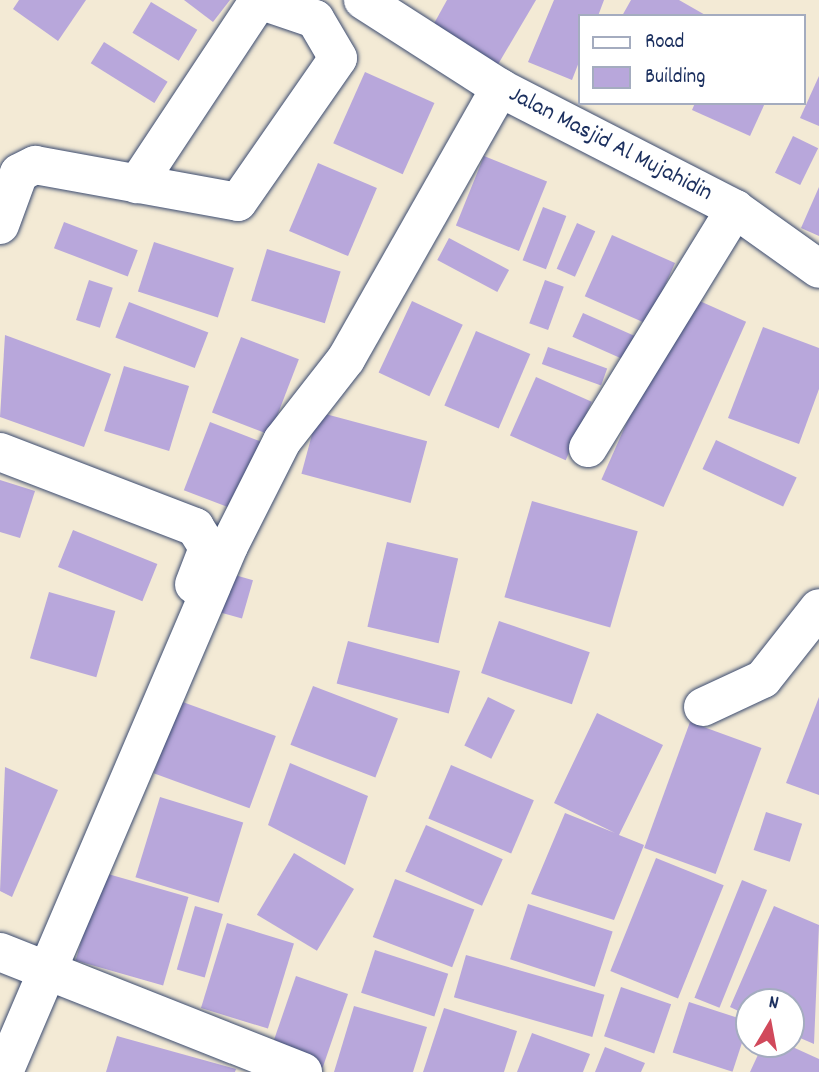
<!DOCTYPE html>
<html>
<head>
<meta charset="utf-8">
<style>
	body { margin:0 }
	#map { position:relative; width:819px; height:1072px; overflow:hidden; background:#f3ead5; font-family:Dekko,sans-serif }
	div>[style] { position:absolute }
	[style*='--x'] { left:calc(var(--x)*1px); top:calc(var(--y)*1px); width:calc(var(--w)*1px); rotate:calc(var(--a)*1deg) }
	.building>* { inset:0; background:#b8a7db; transform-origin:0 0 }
	.roads { filter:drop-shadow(0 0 2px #3b4b70) drop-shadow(0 0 2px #3b4b70) }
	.street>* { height:38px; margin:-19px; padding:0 19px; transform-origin:19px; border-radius:19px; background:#fff }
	span { translate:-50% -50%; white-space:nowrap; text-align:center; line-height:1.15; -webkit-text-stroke:5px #fff; paint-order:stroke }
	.street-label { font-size:24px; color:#1b2f5e }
	.legend { position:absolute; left:578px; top:14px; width:228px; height:91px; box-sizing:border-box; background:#fff; border:2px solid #a4acbf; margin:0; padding:9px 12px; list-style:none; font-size:21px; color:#1b2f5e }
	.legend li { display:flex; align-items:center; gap:14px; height:35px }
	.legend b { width:35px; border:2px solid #a4acbf }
	.north { position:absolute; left:735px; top:988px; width:70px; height:70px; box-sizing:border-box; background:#fff; border:2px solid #a4acbf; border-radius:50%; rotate:10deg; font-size:19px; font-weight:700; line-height:28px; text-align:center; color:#1b2f5e }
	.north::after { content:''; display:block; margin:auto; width:24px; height:32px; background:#d1495b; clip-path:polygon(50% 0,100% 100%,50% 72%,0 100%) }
</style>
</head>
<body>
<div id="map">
	<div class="building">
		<i style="clip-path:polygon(19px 0,86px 0,58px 41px,13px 9px)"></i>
		<i style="clip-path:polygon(184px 0,230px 0,213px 22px)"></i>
		<i style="clip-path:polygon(447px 0,536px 0,497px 66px,431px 29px)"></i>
		<i style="clip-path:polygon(554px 0,604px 0,598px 16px,579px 16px,579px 62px,572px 80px,528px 62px)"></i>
		<i style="clip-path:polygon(631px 0,679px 0,707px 16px,622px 16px)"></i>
		<i style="left:151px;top:2px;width:54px;height:36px;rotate:31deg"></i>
		<i style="left:104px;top:42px;width:75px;height:25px;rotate:32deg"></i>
		<i style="left:365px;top:72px;width:76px;height:78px;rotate:24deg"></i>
		<i style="clip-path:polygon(819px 76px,819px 126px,800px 118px)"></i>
		<i style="clip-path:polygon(695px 103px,765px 103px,750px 136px,692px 110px)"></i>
		<i style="left:793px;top:136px;width:28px;height:41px;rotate:26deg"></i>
		<i style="left:484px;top:156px;width:68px;height:75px;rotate:22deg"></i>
		<i style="left:318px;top:163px;width:64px;height:74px;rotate:23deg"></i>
		<i style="clip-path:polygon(819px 187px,819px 236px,801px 228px)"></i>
		<i style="left:543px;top:207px;width:25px;height:57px;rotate:21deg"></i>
		<i style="left:64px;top:222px;width:79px;height:28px;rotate:21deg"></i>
		<i style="left:577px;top:223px;width:20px;height:50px;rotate:24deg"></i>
		<i style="left:612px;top:235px;width:69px;height:67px;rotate:24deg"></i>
		<i style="left:449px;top:238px;width:68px;height:25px;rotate:28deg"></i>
		<i style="left:154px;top:242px;width:84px;height:52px;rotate:18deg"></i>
		<i style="left:267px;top:249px;width:77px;height:54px;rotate:17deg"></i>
		<i style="left:89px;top:280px;width:25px;height:42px;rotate:18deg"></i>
		<i style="left:545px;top:280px;width:20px;height:46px;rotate:20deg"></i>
		<i style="left:684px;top:294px;width:68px;height:203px;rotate:24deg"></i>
		<i style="left:412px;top:301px;width:56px;height:79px;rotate:25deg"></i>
		<i style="left:129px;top:302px;width:85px;height:38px;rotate:21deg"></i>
		<i style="left:583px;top:313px;width:69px;height:26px;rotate:24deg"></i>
		<i style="clip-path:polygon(763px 327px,819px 348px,819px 389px,799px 444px,728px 418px)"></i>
		<i style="left:476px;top:331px;width:59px;height:81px;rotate:23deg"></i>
		<i style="clip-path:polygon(5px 335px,111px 374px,84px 447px,0 417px)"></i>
		<i style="left:241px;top:337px;width:62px;height:81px;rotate:21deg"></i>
		<i style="left:548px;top:347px;width:63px;height:18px;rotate:20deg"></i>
		<i style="left:124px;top:366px;width:68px;height:68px;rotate:17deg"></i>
		<i style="left:536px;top:377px;width:61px;height:64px;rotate:24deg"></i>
		<i style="left:318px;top:412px;width:113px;height:64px;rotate:15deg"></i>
		<i style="left:210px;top:422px;width:61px;height:73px;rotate:21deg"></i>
		<i style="left:716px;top:440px;width:89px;height:32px;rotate:25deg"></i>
		<i style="clip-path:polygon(0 480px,35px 491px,20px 538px,0 532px)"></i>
		<i style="left:532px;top:501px;width:110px;height:100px;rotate:16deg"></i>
		<i style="left:73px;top:530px;width:91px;height:40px;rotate:22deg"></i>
		<i style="left:387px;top:542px;width:73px;height:87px;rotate:13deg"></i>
		<i style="left:228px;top:573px;width:26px;height:40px;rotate:16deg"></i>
		<i style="left:49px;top:592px;width:69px;height:69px;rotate:16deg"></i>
		<i style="left:499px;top:621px;width:96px;height:55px;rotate:19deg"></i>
		<i style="left:348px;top:641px;width:116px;height:44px;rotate:15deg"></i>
		<i style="left:313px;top:686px;width:91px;height:63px;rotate:21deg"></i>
		<i style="left:488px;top:697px;width:30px;height:54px;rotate:26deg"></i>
		<i style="clip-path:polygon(819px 697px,819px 795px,786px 783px)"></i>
		<i style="left:180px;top:701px;width:102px;height:77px;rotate:20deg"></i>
		<i style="clip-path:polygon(597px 713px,663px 745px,619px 835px,644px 845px,614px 920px,531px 894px,565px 813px,615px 833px,554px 803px)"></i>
		<i style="left:690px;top:722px;width:76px;height:134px;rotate:20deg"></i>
		<i style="clip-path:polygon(290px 763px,368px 796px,345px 865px,268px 825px)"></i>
		<i style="left:451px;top:765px;width:90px;height:58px;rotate:23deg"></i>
		<i style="clip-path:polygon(5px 767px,58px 790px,12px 897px,0 891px)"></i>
		<i style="left:160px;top:797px;width:87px;height:84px;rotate:17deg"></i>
		<i style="left:766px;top:812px;width:38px;height:40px;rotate:18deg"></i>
		<i style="left:426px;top:825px;width:84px;height:51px;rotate:24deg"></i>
		<i style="left:294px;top:853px;width:70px;height:72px;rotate:31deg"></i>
		<i style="left:656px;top:858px;width:73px;height:122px;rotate:22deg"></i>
		<i style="left:101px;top:872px;width:91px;height:92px;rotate:16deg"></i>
		<i style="left:395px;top:879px;width:85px;height:62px;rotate:21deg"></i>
		<i style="left:742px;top:880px;width:27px;height:127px;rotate:22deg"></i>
		<i style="left:528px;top:904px;width:89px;height:58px;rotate:18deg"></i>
		<i style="left:195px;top:906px;width:29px;height:66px;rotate:16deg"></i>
		<i style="clip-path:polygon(774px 906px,819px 925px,814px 1044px,791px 1034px,791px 1002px,749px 1002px,749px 1016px,730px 1007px)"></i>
		<i style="left:227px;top:923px;width:70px;height:89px;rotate:17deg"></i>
		<i style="left:375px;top:950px;width:77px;height:45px;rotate:18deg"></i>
		<i style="left:466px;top:955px;width:144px;height:44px;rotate:16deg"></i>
		<i style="left:296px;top:976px;width:55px;height:78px;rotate:19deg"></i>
		<i style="left:621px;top:987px;width:53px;height:52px;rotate:19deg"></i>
		<i style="left:689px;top:1002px;width:63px;height:53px;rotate:18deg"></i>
		<i style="clip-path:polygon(354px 1006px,427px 1027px,413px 1072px,334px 1072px)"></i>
		<i style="clip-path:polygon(444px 1008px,517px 1031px,504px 1072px,423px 1072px)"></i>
		<i style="clip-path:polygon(532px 1033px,590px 1054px,583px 1072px,517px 1072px)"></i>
		<i style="clip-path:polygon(117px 1036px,236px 1069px,235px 1072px,106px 1072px)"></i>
		<i style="clip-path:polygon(763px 1044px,786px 1044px,819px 1059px,819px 1072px,750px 1072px)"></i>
		<i style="clip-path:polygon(605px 1047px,645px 1063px,641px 1072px,595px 1072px)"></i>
	</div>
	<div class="roads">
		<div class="street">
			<i style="--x:363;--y:0;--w:163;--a:32.7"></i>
			<i style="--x:500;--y:88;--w:264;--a:27.2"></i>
			<i style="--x:735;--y:209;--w:103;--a:35.5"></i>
			<i style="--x:0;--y:225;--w:55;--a:-69.9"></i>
			<i style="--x:19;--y:173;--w:18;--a:-27"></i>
			<i style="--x:35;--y:165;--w:206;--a:10.3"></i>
			<i style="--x:238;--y:202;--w:175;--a:-55.2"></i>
			<i style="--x:338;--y:58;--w:45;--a:-120.5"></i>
			<i style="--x:315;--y:19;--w:59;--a:-161.3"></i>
			<i style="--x:259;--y:0;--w:221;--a:123.5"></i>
			<i style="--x:588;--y:448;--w:281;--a:-58.4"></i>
			<i style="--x:0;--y:452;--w:209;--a:21"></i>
			<i style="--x:195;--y:527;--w:25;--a:58"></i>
			<i style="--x:208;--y:548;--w:39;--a:111"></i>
			<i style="--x:703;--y:707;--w:66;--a:-25"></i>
			<i style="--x:763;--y:679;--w:90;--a:-51.7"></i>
			<i style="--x:0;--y:952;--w:326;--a:21.6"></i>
			<i style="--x:4;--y:1072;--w:572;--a:-66.84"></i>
			<i style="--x:229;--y:546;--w:118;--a:-63.2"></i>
			<i style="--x:282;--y:441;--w:104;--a:-52"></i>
			<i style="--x:346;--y:359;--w:312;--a:-60.4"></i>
		</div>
	</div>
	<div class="street-label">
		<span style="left:610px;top:145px;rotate:27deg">Jalan Masjid Al Mujahidin</span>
	</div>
	<ul class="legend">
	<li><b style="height:9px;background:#fff"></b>Road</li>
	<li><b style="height:19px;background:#b8a7db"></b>Building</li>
	</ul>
	<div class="north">N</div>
</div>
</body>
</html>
